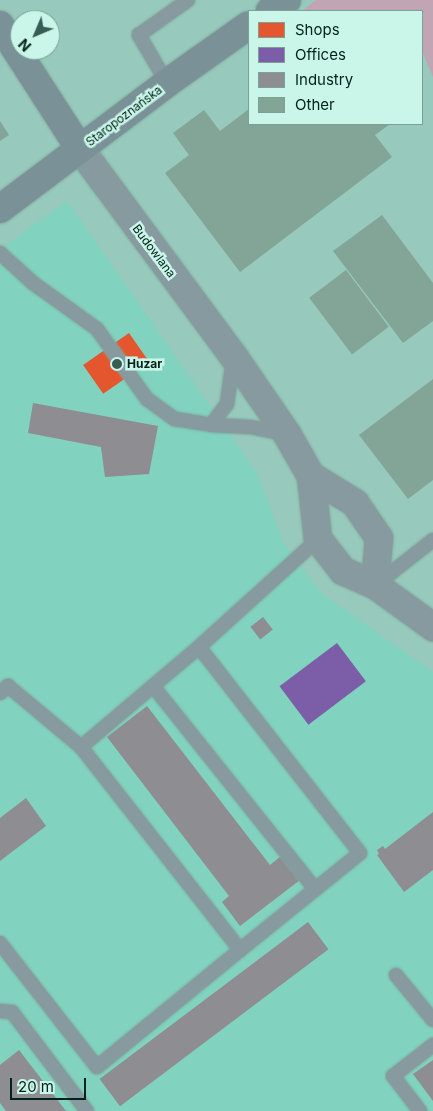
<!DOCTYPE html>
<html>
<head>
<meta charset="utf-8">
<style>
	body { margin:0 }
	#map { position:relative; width:433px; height:1111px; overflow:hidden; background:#97c9bc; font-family:Inter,sans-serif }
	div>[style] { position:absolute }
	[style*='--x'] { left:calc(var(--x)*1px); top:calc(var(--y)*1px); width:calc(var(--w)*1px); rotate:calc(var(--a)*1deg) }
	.built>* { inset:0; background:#81d2be }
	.green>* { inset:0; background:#c1a5b4 }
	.shops>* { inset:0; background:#e4572e; transform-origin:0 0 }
	.offices>* { inset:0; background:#7b5ea7; transform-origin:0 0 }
	.industry>* { inset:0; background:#8d8d92; transform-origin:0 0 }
	.building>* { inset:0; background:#82a597; transform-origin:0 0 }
	.roads { filter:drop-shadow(0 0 1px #80a79d) drop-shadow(0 0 1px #80a79d) }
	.lane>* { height:14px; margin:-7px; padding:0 7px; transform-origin:7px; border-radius:7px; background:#879aa0 }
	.street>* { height:28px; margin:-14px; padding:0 14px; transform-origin:14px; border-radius:14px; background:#879aa0 }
	.secondary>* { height:28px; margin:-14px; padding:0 14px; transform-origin:14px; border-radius:14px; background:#7a9197 }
	.dots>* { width:14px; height:14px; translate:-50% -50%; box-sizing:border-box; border:2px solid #caf6e9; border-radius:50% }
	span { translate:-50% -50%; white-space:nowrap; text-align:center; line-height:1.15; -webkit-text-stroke:5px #caf6e9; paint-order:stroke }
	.street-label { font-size:12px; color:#02211a }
	.poi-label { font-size:12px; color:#02211a; font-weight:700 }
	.left { translate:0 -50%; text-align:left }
	.legend { position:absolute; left:248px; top:10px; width:175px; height:115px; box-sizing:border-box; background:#caf6e9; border:1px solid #7aa196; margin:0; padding:6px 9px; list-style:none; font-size:15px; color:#02211a }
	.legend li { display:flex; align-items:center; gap:10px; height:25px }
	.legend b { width:25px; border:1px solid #7aa196 }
	.north { position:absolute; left:10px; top:10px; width:50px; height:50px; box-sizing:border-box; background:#caf6e9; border:1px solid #7aa196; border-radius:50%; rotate:225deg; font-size:14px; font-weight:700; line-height:20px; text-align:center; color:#02211a }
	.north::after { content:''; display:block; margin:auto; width:18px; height:22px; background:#365c53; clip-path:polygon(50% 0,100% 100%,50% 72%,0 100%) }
	.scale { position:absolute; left:10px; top:1078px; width:76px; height:22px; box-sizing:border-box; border:2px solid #02211a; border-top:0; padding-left:6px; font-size:15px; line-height:18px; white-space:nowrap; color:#02211a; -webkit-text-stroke:4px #caf6e9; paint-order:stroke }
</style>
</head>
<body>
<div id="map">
	<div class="built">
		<i style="clip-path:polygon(67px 201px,257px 473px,283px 542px,320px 592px,433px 672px,433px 1111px,0 1111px,0 249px)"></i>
	</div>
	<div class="green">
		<i style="clip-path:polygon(316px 0,433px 0,433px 77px,422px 51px,422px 11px,302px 11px)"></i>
	</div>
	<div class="shops">
		<i style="left:129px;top:333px;width:35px;height:56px;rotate:55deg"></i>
	</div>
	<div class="offices">
		<i style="left:337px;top:643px;width:48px;height:72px;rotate:53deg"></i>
	</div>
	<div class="industry">
		<i style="clip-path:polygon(33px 403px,158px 426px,149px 474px,105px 477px,101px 447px,28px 433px)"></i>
		<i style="left:263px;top:617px;width:16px;height:16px;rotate:52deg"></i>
		<i style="clip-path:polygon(147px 706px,270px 865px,281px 856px,300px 880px,240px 926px,222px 902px,229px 896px,107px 737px)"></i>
		<i style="clip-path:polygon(26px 798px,46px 826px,0 861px,0 818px)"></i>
		<i style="clip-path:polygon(433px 812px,433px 870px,404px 892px,377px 855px,379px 854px,377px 850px,383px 846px,385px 849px)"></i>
		<i style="left:308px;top:922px;width:34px;height:261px;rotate:53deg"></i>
		<i style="clip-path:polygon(19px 1050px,66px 1111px,6px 1111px,0 1103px,0 1065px)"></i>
		<i style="clip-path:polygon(433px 1060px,433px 1101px,413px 1074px)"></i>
	</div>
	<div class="building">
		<i style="clip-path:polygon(249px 109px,249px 124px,390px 124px,375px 135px,392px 157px,240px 272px,165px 173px,189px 155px,173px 133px,204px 110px,220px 131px)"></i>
		<i style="clip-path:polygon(0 121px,9px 135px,0 141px)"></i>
		<i style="clip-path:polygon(382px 215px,433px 283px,433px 321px,403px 343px,333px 251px)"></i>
		<i style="left:346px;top:270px;width:71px;height:46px;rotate:53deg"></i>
		<i style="clip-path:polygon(433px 379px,433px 480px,408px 499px,359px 435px)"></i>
	</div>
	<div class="roads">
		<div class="lane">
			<i style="--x:167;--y:83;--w:56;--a:-120.3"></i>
			<i style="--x:139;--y:35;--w:60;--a:-35.5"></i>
			<i style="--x:0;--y:253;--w:45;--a:42.3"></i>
			<i style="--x:33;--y:283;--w:79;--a:35.7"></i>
			<i style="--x:97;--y:329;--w:86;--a:54.5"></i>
			<i style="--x:147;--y:399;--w:34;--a:36"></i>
			<i style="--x:175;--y:419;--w:36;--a:9"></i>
			<i style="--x:211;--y:425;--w:40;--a:2.9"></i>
			<i style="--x:251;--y:427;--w:35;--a:12"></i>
			<i style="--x:211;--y:425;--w:26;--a:-53"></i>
			<i style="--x:227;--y:404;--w:45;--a:-82.4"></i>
			<i style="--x:377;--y:584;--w:71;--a:-38.2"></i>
			<i style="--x:199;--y:647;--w:155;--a:139.7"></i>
			<i style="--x:81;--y:747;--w:258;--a:51.9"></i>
			<i style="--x:240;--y:950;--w:154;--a:-38.9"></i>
			<i style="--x:360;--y:853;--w:261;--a:-128"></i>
			<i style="--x:199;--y:647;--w:161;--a:-42.2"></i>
			<i style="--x:153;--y:686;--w:260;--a:51.4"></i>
			<i style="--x:0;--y:693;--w:11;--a:-41"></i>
			<i style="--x:8;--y:686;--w:95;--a:39.9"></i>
			<i style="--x:0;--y:943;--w:157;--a:52"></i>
			<i style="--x:97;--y:1067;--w:185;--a:-39.3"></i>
			<i style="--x:396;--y:975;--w:58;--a:50.6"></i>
			<i style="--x:0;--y:1011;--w:12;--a:5"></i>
			<i style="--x:12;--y:1012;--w:124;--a:52.9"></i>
			<i style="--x:420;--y:1111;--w:44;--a:-127.6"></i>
			<i style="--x:393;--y:1076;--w:51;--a:-37.8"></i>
		</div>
		<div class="street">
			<i style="--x:80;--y:149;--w:259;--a:53.5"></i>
			<i style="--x:234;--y:357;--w:93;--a:55.5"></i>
			<i style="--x:287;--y:434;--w:48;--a:60.3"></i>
			<i style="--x:311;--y:476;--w:63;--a:83.7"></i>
			<i style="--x:318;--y:539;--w:41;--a:52"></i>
			<i style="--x:343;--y:571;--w:35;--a:24"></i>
			<i style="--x:375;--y:585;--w:72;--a:35.9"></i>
			<i style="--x:311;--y:476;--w:52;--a:31.5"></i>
			<i style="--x:355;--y:503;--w:42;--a:55.6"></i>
			<i style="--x:379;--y:538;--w:47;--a:94.9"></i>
		</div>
		<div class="secondary">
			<i style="--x:270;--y:11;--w:20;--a:-33"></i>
			<i style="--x:0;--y:25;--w:148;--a:57.2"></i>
			<i style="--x:0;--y:209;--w:209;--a:-37"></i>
			<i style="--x:167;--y:83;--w:100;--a:-35.3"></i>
		</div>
	</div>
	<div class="dots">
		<i style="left:117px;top:364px;background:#365c53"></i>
	</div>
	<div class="street-label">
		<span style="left:124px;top:116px;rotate:-37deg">Staropoznańska</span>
		<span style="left:154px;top:251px;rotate:53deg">Budowlana</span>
	</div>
	<div class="poi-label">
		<span class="left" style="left:127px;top:364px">Huzar</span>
	</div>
	<ul class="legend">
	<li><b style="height:14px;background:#e4572e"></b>Shops</li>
	<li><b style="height:14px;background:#7b5ea7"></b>Offices</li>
	<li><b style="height:14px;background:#8d8d92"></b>Industry</li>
	<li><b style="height:14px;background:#82a597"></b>Other</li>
	</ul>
	<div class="north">N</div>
	<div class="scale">20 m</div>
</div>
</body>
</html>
